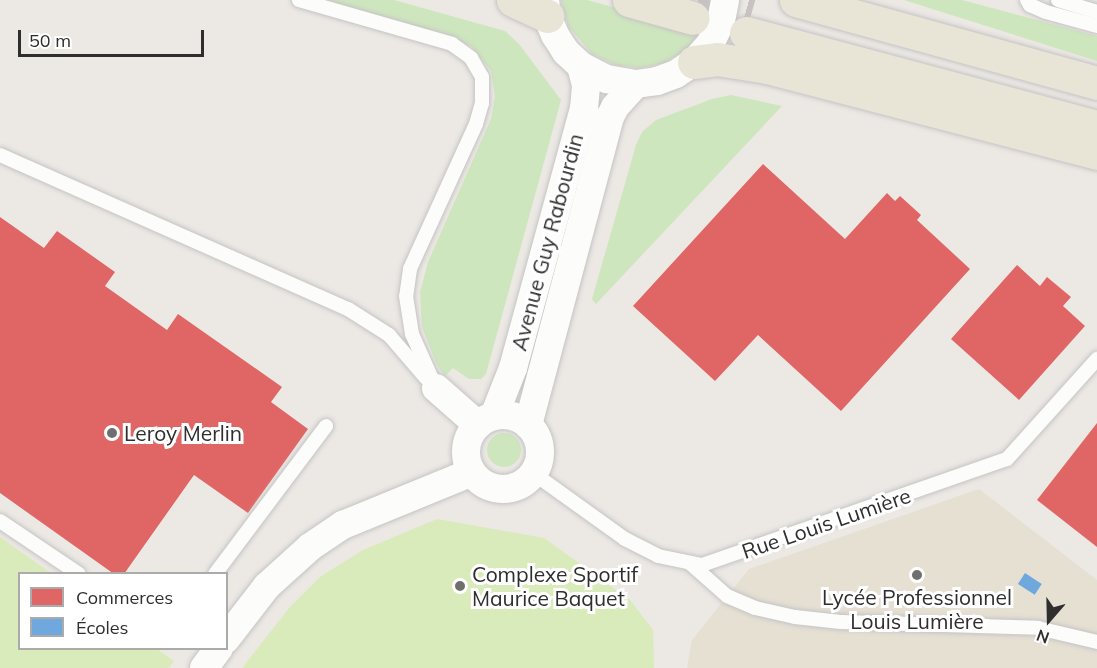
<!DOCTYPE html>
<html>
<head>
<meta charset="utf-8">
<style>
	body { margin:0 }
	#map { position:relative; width:1097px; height:668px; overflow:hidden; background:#ece8e4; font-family:Mulish,sans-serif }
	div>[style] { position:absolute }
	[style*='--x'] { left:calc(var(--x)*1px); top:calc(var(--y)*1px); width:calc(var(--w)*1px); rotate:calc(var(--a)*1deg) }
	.education>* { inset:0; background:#e6e0d3 }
	.green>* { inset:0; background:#cee6be }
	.round { border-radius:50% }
	.pitch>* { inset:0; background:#d9eabb }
	.shops>* { inset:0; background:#e06666 }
	.schools>* { inset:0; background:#6fa8dc; transform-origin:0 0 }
	.primary-tunnel>* { height:33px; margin-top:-16.5px; transform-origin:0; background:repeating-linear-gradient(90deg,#c6c3c0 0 33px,transparent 0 49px) }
	.roads { filter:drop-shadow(0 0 2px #c5c4c5) drop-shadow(0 0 2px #c5c4c5) }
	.lane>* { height:14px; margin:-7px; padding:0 7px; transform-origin:7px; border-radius:7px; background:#fcfcfb }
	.street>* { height:28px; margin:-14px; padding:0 14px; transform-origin:14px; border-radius:14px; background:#fcfcfb }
	.street>.ring { margin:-14px; padding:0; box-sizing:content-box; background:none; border:28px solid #fcfcfb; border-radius:50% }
	.primary>* { height:33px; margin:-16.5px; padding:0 16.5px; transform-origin:16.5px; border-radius:16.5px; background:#e8e4d6 }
	.dots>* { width:16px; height:16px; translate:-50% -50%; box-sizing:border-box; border:3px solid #fff; border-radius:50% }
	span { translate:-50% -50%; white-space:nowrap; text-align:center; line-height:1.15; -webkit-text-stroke:6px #fff; paint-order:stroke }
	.street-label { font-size:21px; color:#2e2e2e }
	.poi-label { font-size:21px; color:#2e2e2e }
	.left { translate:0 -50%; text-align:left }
	.legend { position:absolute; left:18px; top:572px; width:210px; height:78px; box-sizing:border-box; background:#fff; border:2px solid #ababab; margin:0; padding:8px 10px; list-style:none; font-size:18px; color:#2e2e2e }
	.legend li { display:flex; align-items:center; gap:12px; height:30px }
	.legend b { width:30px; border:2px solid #ababab }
	.north { position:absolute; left:1019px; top:590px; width:60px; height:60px; -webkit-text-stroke:4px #fff; paint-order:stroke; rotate:200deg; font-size:16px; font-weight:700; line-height:24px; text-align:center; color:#2e2e2e }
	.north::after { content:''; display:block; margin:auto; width:21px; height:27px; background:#2e2e2e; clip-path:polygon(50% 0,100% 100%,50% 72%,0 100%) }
	.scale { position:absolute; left:18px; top:30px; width:186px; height:27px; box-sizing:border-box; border:3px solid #2e2e2e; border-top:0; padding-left:8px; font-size:18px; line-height:21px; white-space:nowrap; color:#2e2e2e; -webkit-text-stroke:4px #fff; paint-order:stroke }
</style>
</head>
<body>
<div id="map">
	<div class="education">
		<i style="clip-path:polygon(979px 489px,1097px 580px,1097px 668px,687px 668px,692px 640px,749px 569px)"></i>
	</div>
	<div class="green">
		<i style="clip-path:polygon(325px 0,394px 0,505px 31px,519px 44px,561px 100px,486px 374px,481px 379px,469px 379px,453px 368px,445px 376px,437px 365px,422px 327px,420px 292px,428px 262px,491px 119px,495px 96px,491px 71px,472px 47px,450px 36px)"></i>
		<i style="clip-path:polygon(561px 0,587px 0,690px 28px,698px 0,711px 0,702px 30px,686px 50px,664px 63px,640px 68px,615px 65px,592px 54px,568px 26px)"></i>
		<i style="clip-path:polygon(904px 0,962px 0,1097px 36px,1097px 61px)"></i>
		<i style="clip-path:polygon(731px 95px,782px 106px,596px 304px,594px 302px,592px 299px,636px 145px,642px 132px,656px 120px,712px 99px)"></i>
		<i class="round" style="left:487px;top:433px;width:34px;height:34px"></i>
	</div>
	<div class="pitch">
		<i style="clip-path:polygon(437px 519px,544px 538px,630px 600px,653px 630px,654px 668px,242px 668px,290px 607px,320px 577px,363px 550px)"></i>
		<i style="clip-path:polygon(0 537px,51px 573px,20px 574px,20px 648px,157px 649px,174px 661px,169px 668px,0 668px)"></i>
	</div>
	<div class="shops">
		<i style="clip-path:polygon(763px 164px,845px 239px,887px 193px,895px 201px,900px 196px,921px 215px,917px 220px,970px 269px,841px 411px,758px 335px,715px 381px,633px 306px)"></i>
		<i style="clip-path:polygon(0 217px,44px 248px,57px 231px,115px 272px,105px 286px,167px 330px,178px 314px,282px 387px,271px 402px,308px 429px,248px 513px,194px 475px,124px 574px,114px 574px,0 493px)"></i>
		<i style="clip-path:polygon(1017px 265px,1040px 286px,1047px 277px,1071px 297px,1063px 306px,1085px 326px,1019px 400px,951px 339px)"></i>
		<i style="clip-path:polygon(1097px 423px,1097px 547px,1037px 500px)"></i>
	</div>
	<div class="schools">
		<i style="left:1025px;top:573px;width:20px;height:13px;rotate:33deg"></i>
	</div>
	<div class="primary-tunnel">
		<i style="--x:698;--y:0;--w:55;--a:15.8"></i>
	</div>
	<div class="roads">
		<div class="lane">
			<i style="--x:299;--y:0;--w:159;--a:16"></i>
			<i style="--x:452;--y:44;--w:24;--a:36"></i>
			<i style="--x:471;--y:58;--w:22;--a:60"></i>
			<i style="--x:482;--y:77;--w:26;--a:90"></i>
			<i style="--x:482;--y:103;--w:22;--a:106"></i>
			<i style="--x:476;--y:124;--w:159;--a:114.5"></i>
			<i style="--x:410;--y:269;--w:27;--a:98"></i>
			<i style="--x:406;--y:296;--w:38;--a:81"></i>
			<i style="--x:412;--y:334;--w:59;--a:66"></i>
			<i style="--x:1027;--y:0;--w:6;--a:59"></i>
			<i style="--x:1030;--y:5;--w:17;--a:24"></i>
			<i style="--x:1046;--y:12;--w:53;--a:15.4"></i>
			<i style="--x:1058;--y:0;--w:41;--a:17.1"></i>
			<i style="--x:0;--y:155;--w:381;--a:23.9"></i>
			<i style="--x:348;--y:309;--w:49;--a:32.4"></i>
			<i style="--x:389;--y:335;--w:57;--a:49.3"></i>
			<i style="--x:533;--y:473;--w:113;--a:35.7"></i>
			<i style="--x:625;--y:539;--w:37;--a:27"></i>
			<i style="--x:658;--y:556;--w:45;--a:11.6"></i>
			<i style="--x:702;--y:565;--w:323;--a:-19.2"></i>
			<i style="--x:1007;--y:459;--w:135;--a:-48"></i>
			<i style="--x:0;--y:521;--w:95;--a:33.9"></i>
			<i style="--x:691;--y:564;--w:48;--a:41.6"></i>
			<i style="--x:727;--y:596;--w:30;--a:23"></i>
			<i style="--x:755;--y:608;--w:41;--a:12.7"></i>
			<i style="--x:795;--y:617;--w:46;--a:6.2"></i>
			<i style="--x:841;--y:622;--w:197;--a:1.7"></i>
			<i style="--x:1038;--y:628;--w:61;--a:13.3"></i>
			<i style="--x:215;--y:574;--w:185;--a:-53.1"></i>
		</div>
		<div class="street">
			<i style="--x:545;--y:0;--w:16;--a:83"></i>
			<i style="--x:547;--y:16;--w:21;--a:67"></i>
			<i style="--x:555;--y:35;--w:20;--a:57"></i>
			<i style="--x:566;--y:52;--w:21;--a:43"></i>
			<i style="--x:581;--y:66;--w:29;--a:27"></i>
			<i style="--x:607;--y:79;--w:29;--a:10"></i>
			<i style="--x:636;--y:84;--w:21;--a:-8"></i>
			<i style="--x:657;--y:81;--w:20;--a:-20"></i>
			<i style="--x:676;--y:74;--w:22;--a:-34"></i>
			<i style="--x:694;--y:62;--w:24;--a:-48"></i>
			<i style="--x:710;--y:44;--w:25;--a:-64"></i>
			<i style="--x:721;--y:21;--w:21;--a:-79"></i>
			<i style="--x:436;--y:388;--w:56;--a:41.4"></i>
			<i class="ring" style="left:466px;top:415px;width:46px;height:46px"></i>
			<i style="--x:494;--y:416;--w:52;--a:-68.4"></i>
			<i style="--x:513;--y:368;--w:269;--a:-74.7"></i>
			<i style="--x:584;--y:109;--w:24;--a:-85"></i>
			<i style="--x:586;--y:85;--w:20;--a:-105"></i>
			<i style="--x:528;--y:425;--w:319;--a:-75.1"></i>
			<i style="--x:610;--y:117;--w:11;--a:-63"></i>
			<i style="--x:615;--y:107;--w:31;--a:-48"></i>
			<i style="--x:226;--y:639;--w:67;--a:-52.3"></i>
			<i style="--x:267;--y:586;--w:58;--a:-42.2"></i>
			<i style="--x:310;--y:547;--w:40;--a:-34"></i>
			<i style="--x:343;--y:525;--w:139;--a:-22.3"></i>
			<i style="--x:204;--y:668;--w:25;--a:-53"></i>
		</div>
		<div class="primary">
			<i style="--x:513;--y:0;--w:38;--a:25"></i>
			<i style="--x:629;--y:0;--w:66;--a:15.7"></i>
			<i style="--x:796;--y:0;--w:312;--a:15.4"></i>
			<i style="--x:746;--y:33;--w:363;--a:15"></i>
			<i style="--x:694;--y:62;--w:23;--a:-7"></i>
			<i style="--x:717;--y:59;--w:51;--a:9.1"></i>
			<i style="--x:767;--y:67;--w:341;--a:14.6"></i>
		</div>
	</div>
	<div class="dots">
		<i style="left:112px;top:433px;background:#706f6e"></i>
		<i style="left:917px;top:575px;background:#706f6e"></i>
		<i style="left:460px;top:586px;background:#706f6e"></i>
	</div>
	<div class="street-label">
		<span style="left:547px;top:242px;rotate:-75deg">Avenue Guy Rabourdin</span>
		<span style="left:826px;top:523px;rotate:-19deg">Rue Louis Lumière</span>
	</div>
	<div class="poi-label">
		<span class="left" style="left:124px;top:433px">Leroy Merlin</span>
		<span class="left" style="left:472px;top:586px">Complexe Sportif<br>Maurice Baquet</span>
		<span style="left:917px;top:609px">Lycée Professionnel<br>Louis Lumière</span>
	</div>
	<ul class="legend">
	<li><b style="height:16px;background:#e06666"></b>Commerces</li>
	<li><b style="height:16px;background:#6fa8dc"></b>Écoles</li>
	</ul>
	<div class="north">N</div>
	<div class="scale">50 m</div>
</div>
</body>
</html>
